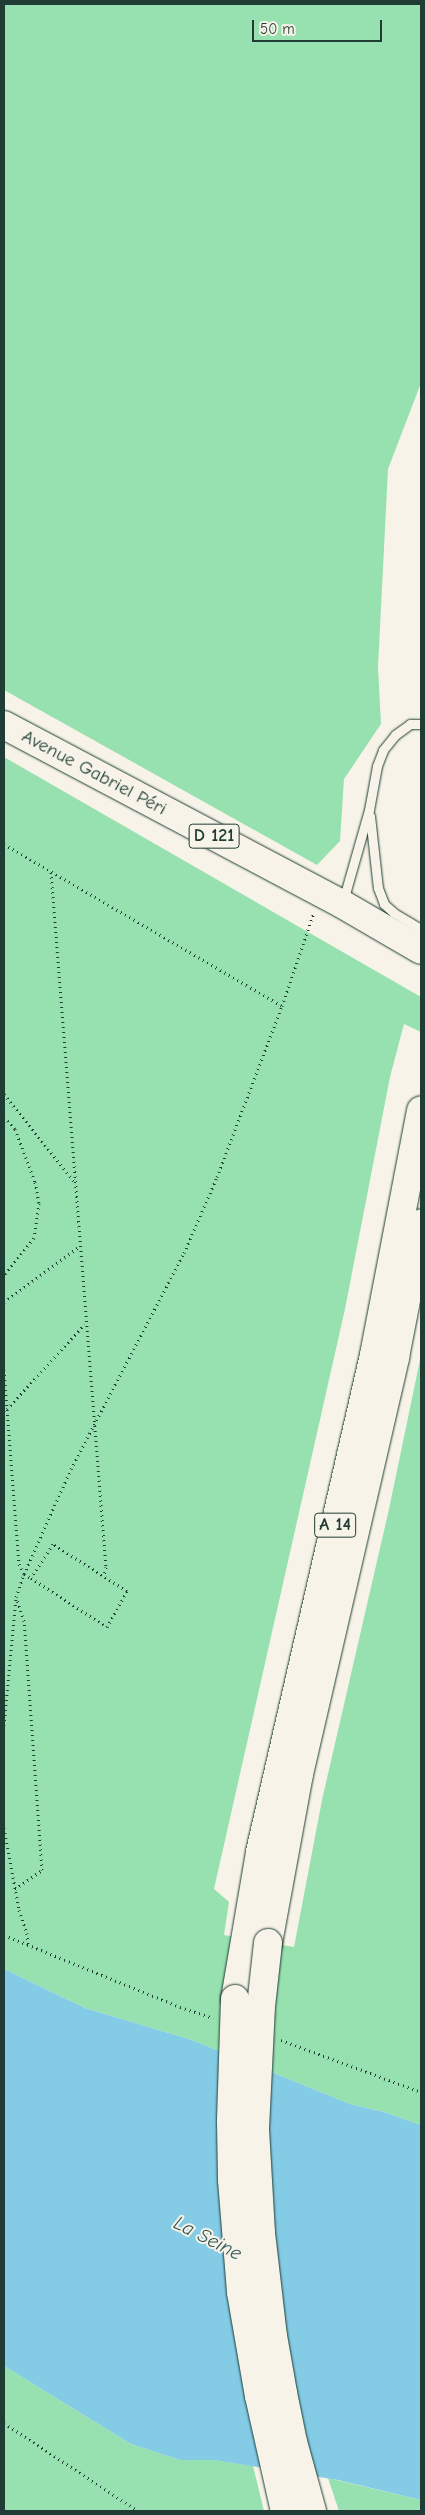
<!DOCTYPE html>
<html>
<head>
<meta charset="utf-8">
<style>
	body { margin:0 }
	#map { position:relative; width:425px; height:2515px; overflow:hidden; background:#f7f3e8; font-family:"Comic Neue",sans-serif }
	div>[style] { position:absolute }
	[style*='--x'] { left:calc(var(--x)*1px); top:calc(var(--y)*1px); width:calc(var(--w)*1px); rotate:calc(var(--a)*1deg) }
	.green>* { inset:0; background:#97e1b0 }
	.water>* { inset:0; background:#84cbe5 }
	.path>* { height:3px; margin-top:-1.5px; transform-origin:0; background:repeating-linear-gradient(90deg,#1f3d34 0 1px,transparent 0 5px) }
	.roads { filter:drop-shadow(0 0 1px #1f3d34) drop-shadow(0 0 1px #1f3d34) }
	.service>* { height:9px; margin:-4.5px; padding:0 4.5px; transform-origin:4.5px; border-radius:4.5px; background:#f7f3e8 }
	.primary>* { height:28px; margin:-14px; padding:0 14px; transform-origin:14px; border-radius:14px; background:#f7f3e8 }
	.motorway>* { height:28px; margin:-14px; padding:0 14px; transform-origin:14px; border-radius:14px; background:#f7f3e8 }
	.bridges { filter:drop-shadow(0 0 1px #1f3d34) drop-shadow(0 0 1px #1f3d34) }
	.motorway-bridge>* { height:28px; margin:-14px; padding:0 14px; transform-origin:14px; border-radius:14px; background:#f7f3e8 }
	span { translate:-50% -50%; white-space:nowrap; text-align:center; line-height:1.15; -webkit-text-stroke:4px #f7f3e8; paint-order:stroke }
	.shield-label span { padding:1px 4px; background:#f7f3e8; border:1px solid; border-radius:4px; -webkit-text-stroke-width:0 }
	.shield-label { font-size:18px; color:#1f3d34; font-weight:700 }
	.street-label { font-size:19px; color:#1f3d34 }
	.water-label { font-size:20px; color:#335957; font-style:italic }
	.frame { position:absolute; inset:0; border:5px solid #1f3d34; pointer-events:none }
	.scale { position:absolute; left:252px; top:20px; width:130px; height:22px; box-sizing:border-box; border:2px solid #1f3d34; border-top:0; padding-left:6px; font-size:15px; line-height:18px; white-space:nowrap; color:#1f3d34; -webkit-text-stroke:4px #f7f3e8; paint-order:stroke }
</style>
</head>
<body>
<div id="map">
	<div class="green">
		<i style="clip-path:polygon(4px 4px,421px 4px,421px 383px,388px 469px,378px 667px,381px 724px,344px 779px,340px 841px,317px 865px,4px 690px)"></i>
		<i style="clip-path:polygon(4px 757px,421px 997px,421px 1032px,404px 1024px,390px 1077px,345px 1309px,214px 1889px,229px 1902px,224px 1935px,294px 1947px,322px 1800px,389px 1509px,421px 1355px,421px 2125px,384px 2112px,350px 2104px,192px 2040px,85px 2008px,4px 1969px)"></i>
		<i style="clip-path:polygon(4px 2366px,131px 2444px,180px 2460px,214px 2460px,253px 2466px,264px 2511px,4px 2511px)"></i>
		<i style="clip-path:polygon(328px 2478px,421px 2500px,421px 2511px,339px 2511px)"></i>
	</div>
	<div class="water">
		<i style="clip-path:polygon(4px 1969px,85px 2008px,192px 2040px,350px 2104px,384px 2112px,421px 2125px,421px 2500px,338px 2480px,214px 2460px,180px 2460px,131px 2444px,4px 2366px)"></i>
	</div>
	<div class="path">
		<i style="--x:4;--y:844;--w:322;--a:30.2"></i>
		<i style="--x:51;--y:872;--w:697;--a:85.48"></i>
		<i style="--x:106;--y:1567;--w:8;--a:104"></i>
		<i style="--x:4;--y:1094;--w:112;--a:51.2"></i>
		<i style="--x:4;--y:1117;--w:16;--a:47"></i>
		<i style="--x:15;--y:1129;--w:57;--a:69.3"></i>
		<i style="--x:35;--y:1182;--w:21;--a:79"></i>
		<i style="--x:39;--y:1203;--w:35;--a:98"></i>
		<i style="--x:34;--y:1238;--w:48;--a:129"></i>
		<i style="--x:4;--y:1302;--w:94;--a:-36.4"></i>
		<i style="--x:4;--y:1370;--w:195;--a:85.6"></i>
		<i style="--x:19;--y:1564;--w:11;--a:63"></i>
		<i style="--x:24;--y:1574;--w:8;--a:30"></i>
		<i style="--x:31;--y:1578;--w:90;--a:32.8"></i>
		<i style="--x:107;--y:1627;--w:41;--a:-60.9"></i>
		<i style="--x:127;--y:1591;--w:88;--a:-147.6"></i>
		<i style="--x:53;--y:1544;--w:40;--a:122.9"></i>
		<i style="--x:7;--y:1409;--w:115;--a:-47.5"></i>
		<i style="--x:4;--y:1725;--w:129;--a:-84.6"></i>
		<i style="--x:16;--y:1597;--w:24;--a:-71"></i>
		<i style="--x:24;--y:1574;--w:115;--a:-65.9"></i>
		<i style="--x:71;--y:1469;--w:244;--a:-62.4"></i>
		<i style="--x:184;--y:1253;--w:83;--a:-66.5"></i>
		<i style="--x:217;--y:1177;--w:183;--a:-69.2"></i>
		<i style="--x:282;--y:1006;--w:99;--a:-71.2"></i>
		<i style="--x:4;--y:1828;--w:83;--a:79.6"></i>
		<i style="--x:19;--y:1910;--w:24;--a:71"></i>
		<i style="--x:27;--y:1933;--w:12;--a:85"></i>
		<i style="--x:15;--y:1889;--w:33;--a:-35"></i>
		<i style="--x:42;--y:1870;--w:250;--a:-94.1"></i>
		<i style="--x:24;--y:1621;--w:23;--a:-108"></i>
		<i style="--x:4;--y:1935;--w:190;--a:22.2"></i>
		<i style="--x:180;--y:2007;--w:35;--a:18"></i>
		<i style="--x:281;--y:2040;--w:149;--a:20.4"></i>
		<i style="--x:4;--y:2423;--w:160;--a:33.3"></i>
	</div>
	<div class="roads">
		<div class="service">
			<i style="--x:370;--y:816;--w:72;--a:83.7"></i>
			<i style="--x:378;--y:888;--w:17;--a:69"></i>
			<i style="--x:384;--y:904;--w:13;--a:42"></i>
			<i style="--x:394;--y:913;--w:31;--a:31"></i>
			<i style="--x:343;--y:901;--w:95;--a:-74.1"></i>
			<i style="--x:369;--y:810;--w:45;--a:-79.7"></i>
			<i style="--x:377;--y:766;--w:17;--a:-69"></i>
			<i style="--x:383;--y:750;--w:19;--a:-51"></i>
			<i style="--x:395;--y:735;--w:19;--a:-36"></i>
			<i style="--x:410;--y:724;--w:11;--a:0"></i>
		</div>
		<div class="primary">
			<i style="--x:4;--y:725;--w:382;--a:27.9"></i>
			<i style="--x:342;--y:904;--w:91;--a:30.2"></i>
		</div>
		<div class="motorway">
			<i style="--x:268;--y:1943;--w:172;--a:-79.6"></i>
			<i style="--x:299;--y:1774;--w:428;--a:-77"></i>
			<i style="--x:395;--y:1357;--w:136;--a:-79"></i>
			<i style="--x:235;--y:1999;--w:149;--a:-80.3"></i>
			<i style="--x:260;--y:1852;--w:510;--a:-77.08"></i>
			<i style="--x:374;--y:1355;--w:249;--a:-79.1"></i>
		</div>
	</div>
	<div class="bridges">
		<div class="motorway-bridge">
			<i style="--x:268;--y:1943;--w:63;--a:96.3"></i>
			<i style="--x:261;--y:2006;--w:123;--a:92.8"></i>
			<i style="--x:255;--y:2129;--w:104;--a:86.7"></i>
			<i style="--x:261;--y:2233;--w:104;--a:83.4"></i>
			<i style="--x:273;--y:2336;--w:58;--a:80"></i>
			<i style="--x:283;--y:2393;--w:50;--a:78.5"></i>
			<i style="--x:293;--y:2442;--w:72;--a:74.6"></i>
			<i style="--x:235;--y:1999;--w:123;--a:91.9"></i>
			<i style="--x:231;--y:2122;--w:58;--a:89"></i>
			<i style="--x:232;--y:2180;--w:112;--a:85.4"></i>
			<i style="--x:241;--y:2292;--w:106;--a:80.2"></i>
			<i style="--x:259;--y:2396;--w:118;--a:77.3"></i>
		</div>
	</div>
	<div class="shield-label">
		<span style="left:214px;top:836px">D 121</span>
		<span style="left:335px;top:1525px">A 14</span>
	</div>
	<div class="street-label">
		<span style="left:94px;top:773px;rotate:28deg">Avenue Gabriel Péri</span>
	</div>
	<div class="water-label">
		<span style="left:208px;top:2238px;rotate:27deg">La Seine</span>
	</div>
	<div class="frame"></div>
	<div class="scale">50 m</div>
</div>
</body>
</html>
